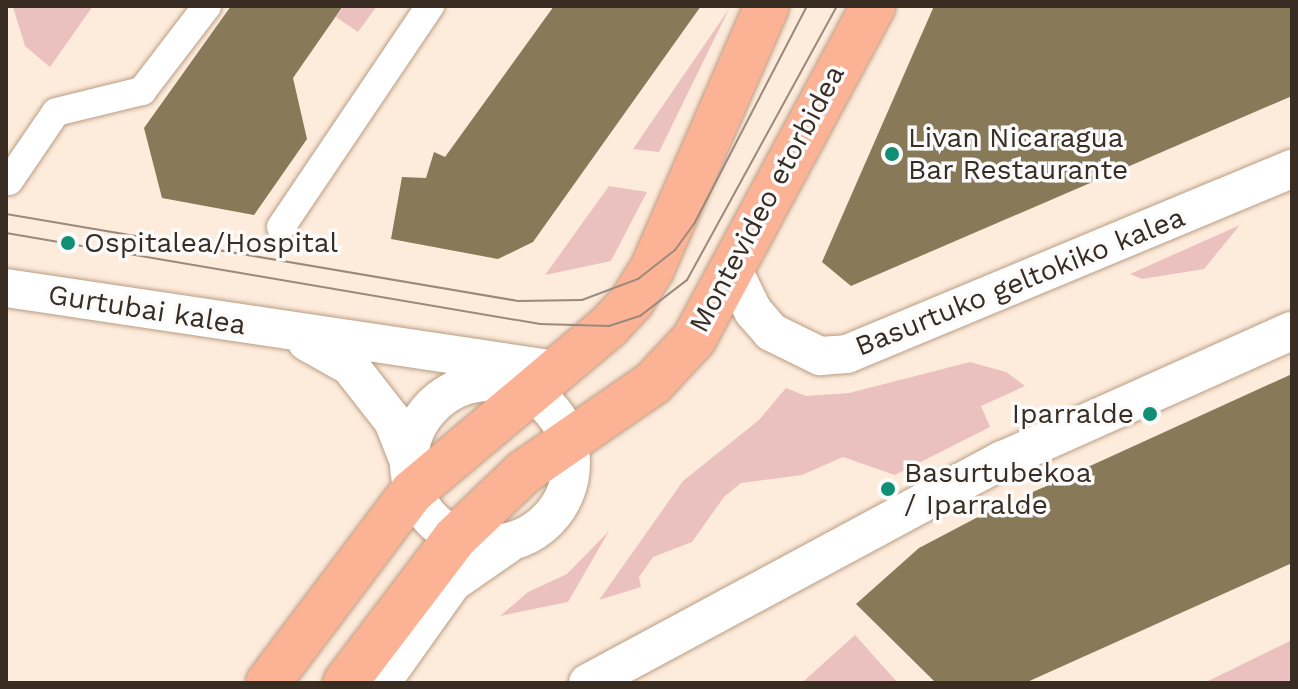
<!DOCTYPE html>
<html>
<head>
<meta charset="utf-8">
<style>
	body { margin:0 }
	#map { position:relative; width:1298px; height:689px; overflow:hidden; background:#fdebdb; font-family:"Work Sans",sans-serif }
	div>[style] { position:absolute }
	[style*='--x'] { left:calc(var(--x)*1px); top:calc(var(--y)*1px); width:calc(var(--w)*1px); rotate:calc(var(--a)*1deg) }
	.green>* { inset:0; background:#ebc1c0 }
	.building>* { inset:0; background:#887959 }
	.roads { filter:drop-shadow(0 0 2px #b99d83) drop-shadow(0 0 2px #b99d83) }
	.pedestrian>* { height:28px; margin:-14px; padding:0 14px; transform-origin:14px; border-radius:14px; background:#fff }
	.minor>* { height:38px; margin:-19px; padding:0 19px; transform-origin:19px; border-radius:19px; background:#fff }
	.minor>.ring { margin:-19px; padding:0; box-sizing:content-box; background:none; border:38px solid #fff; border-radius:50% }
	.primary>* { height:44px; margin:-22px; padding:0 22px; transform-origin:22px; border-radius:22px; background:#fcb295 }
	.tram>* { height:2px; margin:-1px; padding:0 1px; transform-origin:1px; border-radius:1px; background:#998a7d }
	.dots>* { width:22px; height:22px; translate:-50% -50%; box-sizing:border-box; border:4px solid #fbfbfb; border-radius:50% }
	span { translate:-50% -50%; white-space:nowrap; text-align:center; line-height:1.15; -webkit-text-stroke:7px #fbfbfb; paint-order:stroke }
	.poi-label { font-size:28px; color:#392d23 }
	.left { translate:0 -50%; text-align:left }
	.right { translate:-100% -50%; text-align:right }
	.street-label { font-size:28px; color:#392d23 }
	.frame { position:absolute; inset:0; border:8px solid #392d23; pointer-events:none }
</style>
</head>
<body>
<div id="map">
	<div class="green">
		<i style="clip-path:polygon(93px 6px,50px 67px,25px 46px,13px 7px)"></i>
		<i style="clip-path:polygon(344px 6px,377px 6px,358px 32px,336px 17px)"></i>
		<i style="clip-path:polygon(729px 9px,659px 152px,633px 149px)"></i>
		<i style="clip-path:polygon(609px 186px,647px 192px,611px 261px,545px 275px)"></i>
		<i style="clip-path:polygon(1240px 225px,1204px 269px,1142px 279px,1130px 274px)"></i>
		<i style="clip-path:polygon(970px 362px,1006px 372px,1025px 386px,981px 406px,990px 427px,895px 475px,843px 457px,802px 475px,741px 483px,724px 497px,692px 542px,653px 557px,639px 577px,641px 587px,599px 600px,683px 481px,759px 420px,786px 388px,806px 396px,849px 393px)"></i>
		<i style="clip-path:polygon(609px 531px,568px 602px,500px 616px,528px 592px,567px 574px)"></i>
		<i style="clip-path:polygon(855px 635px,898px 683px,802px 683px,816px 670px)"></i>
		<i style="clip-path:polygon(1292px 640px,1292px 683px,1204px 683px)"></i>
	</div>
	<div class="building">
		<i style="clip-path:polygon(231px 6px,343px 6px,293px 78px,307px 139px,254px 215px,162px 198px,144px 128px)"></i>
		<i style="clip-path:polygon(554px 6px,701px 6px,533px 242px,498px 259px,391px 239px,402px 177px,426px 178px,434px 152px,445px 157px)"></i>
		<i style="clip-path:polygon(934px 6px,1292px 6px,1292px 96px,851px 286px,822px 262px)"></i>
		<i style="clip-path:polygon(1292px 374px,1292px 563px,1025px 683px,936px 683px,856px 604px,919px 548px,976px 518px)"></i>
	</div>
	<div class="roads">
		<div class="pedestrian">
			<i style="--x:9;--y:181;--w:83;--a:-55.7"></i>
			<i style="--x:56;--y:112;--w:89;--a:-13.7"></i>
			<i style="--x:142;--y:91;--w:107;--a:-52.6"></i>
			<i style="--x:281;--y:227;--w:267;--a:-56"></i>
		</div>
		<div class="minor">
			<i style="--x:733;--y:270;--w:46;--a:64"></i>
			<i style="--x:753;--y:311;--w:28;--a:49"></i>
			<i style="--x:771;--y:332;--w:55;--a:26.1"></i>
			<i style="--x:820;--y:356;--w:27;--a:-4"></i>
			<i style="--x:847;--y:354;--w:482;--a:-22.6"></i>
			<i style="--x:6;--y:288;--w:556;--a:8.48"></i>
			<i style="--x:307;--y:342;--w:49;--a:29.2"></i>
			<i style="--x:350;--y:366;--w:70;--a:52"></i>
			<i style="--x:393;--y:421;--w:41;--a:68.5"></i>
			<i class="ring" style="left:409px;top:382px;width:124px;height:124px"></i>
			<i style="--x:381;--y:683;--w:123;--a:-54.6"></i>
			<i style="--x:452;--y:583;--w:68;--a:-34.9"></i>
			<i style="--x:588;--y:683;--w:471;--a:-28.3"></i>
			<i style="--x:1003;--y:460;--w:316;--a:-24.1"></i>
		</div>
		<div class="primary">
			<i style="--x:268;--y:683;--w:239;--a:-53"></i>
			<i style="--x:412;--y:492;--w:258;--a:-40.1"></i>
			<i style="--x:609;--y:326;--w:34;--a:-47"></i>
			<i style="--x:632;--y:301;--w:38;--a:-58"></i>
			<i style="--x:652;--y:269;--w:287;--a:-66.4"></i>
			<i style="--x:345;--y:683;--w:182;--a:-52.8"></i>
			<i style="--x:455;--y:538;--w:95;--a:-43.7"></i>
			<i style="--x:524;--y:472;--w:157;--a:-34.6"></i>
			<i style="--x:653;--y:383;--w:60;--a:-47"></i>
			<i style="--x:694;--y:339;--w:378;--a:-61.7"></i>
		</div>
	</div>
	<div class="tram">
		<i style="--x:6;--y:214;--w:519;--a:9.64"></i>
		<i style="--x:518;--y:301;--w:64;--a:-0.9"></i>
		<i style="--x:582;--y:300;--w:60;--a:-20.6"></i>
		<i style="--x:638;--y:279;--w:47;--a:-38.1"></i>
		<i style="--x:675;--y:250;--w:34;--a:-54"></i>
		<i style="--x:695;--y:222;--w:243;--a:-62.6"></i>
		<i style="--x:6;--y:233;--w:542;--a:9.67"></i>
		<i style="--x:540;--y:324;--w:69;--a:1.7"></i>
		<i style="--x:609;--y:326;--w:33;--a:-18"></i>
		<i style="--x:640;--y:316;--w:59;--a:-37.5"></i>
		<i style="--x:687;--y:280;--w:312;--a:-61.3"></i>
	</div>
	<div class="dots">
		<i style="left:892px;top:154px;background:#118f75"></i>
		<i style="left:68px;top:243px;background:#118f75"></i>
		<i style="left:1150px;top:414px;background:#118f75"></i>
		<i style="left:888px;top:489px;background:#118f75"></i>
	</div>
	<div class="poi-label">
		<span class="left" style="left:908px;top:154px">Livan Nicaragua<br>Bar Restaurante</span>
		<span class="left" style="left:84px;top:243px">Ospitalea/Hospital</span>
		<span class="right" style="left:1134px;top:414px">Iparralde</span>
		<span class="left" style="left:904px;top:489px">Basurtubekoa<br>/ Iparralde</span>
	</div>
	<div class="street-label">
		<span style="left:767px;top:199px;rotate:-62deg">Montevideo etorbidea</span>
		<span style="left:1020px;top:282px;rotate:-22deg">Basurtuko geltokiko kalea</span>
		<span style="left:147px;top:310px;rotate:9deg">Gurtubai kalea</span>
	</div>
	<div class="frame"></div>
</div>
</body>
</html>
